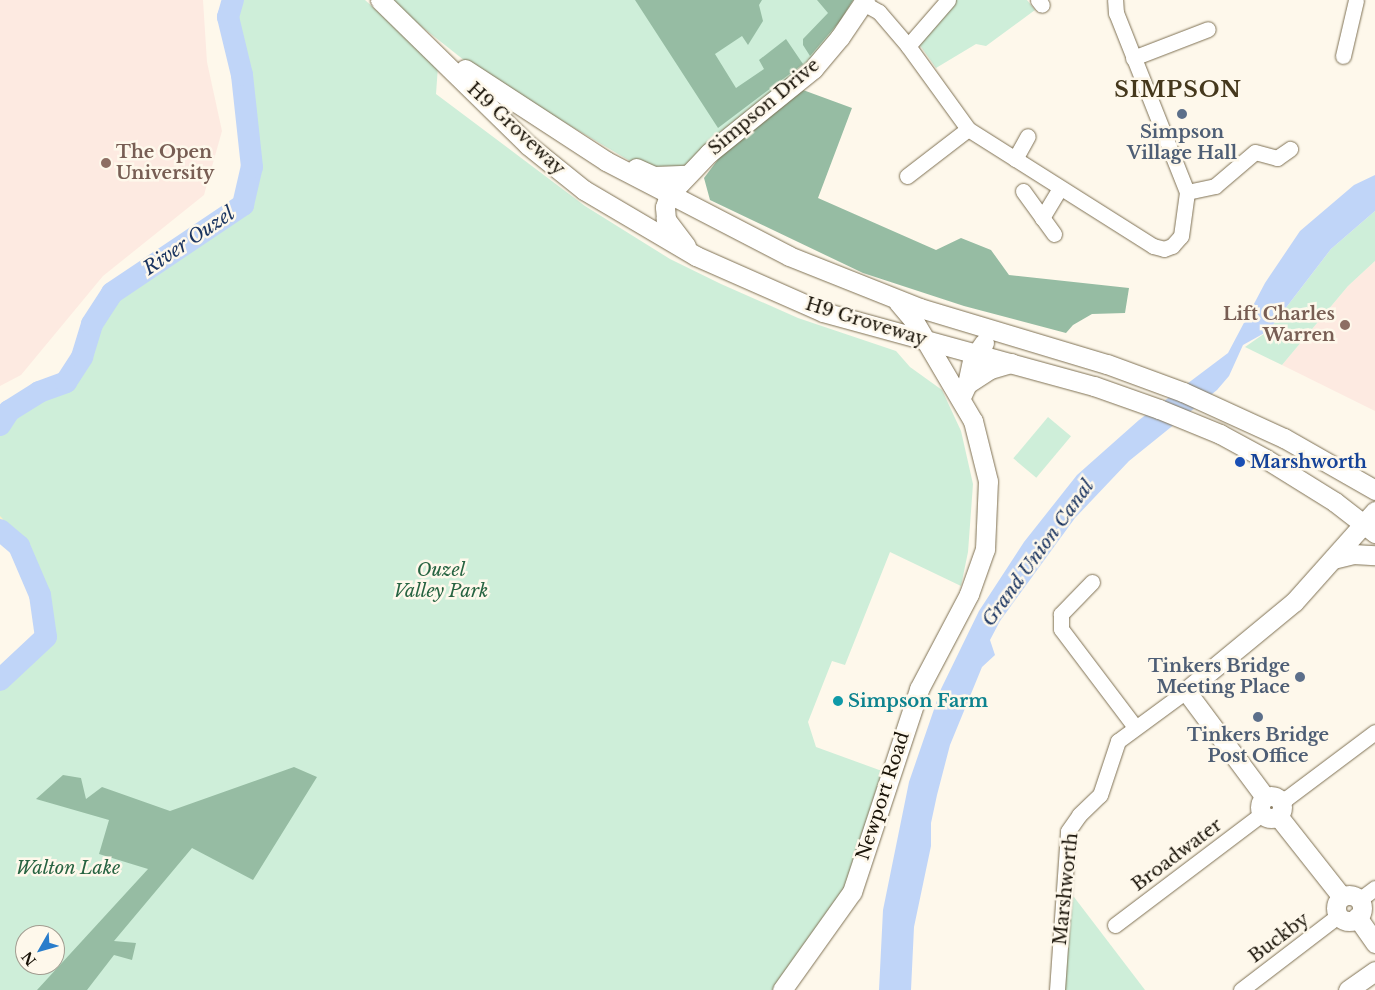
<!DOCTYPE html>
<html>
<head>
<meta charset="utf-8">
<style>
	body { margin:0 }
	#map { position:relative; width:1375px; height:990px; overflow:hidden; background:#fef8eb; font-family:"Libre Baskerville",serif }
	div>[style] { position:absolute }
	[style*='--x'] { left:calc(var(--x)*1px); top:calc(var(--y)*1px); width:calc(var(--w)*1px); rotate:calc(var(--a)*1deg) }
	.education>* { inset:0; background:#fdeae1 }
	.green>* { inset:0; background:#ceeed9; transform-origin:0 0 }
	.forest>* { inset:0; background:#96bca3 }
	.sand>* { inset:0; background:#f9efc9 }
	.water>* { inset:0; background:#c0d5f8 }
	.river>* { height:22px; margin:-11px; padding:0 11px; transform-origin:11px; border-radius:11px; background:#c0d5f8 }
	.roads { filter:drop-shadow(0 0 1px #7f7154) drop-shadow(0 0 1px #7f7154) }
	.minor>* { height:15px; margin:-7.5px; padding:0 7.5px; transform-origin:7.5px; border-radius:7.5px; background:#fff }
	.tertiary>* { height:19px; margin:-9.5px; padding:0 9.5px; transform-origin:9.5px; border-radius:9.5px; background:#fff }
	.tertiary>.ring { margin:-9.5px; padding:0; box-sizing:content-box; background:none; border:19px solid #fff; border-radius:50% }
	.dots>* { width:14px; height:14px; translate:-50% -50%; box-sizing:border-box; border:2px solid #fef8eb; border-radius:50% }
	span { translate:-50% -50%; white-space:nowrap; text-align:center; line-height:1.15; -webkit-text-stroke:5px #fef8eb; paint-order:stroke }
	.street-label { font-size:18px; color:#191308 }
	.service-label { font-size:18px; color:#4e5e75; font-weight:700 }
	.right { translate:-100% -50%; text-align:right }
	.education-label { font-size:18px; color:#785e54; font-weight:700 }
	.left { translate:0 -50%; text-align:left }
	.transit-label { font-size:18px; color:#164399; font-weight:700 }
	.park-label { font-size:18px; color:#266341; font-style:italic }
	.culture-label { font-size:18px; color:#0d838f; font-weight:700 }
	.water-label { font-size:19px; color:#1b3561; font-style:italic }
	.district-label { font-size:22px; color:#45381c; font-weight:700; letter-spacing:1px }
	.north { position:absolute; left:15px; top:925px; width:50px; height:50px; box-sizing:border-box; background:#fef8eb; border:1px solid #a29c90; border-radius:50%; rotate:232deg; font-size:14px; font-weight:700; line-height:20px; text-align:center; color:#191308 }
	.north::after { content:''; display:block; margin:auto; width:18px; height:22px; background:#297dcb; clip-path:polygon(50% 0,100% 100%,50% 72%,0 100%) }
</style>
</head>
<body>
<div id="map">
	<div class="education">
		<i style="clip-path:polygon(0 0,203px 0,207px 62px,222px 131px,204px 195px,103px 276px,21px 375px,0 386px)"></i>
		<i style="clip-path:polygon(1375px 261px,1375px 411px,1282px 365px,1348px 286px)"></i>
	</div>
	<div class="green">
		<i style="clip-path:polygon(evenodd,233px 0,365px 0,438px 66px,436px 94px,585px 206px,670px 259px,721px 284px,798px 318px,896px 351px,910px 367px,942px 390px,961px 431px,973px 484px,968px 552px,961px 586px,890px 552px,845px 665px,832px 661px,808px 722px,816px 747px,882px 771px,844px 891px,774px 990px,0 990px,0 680px,46px 637px,40px 595px,19px 546px,0 530px,0 425px,9px 411px,39px 392px,66px 381px,82px 357px,92px 324px,112px 293px,243px 205px,252px 167px,242px 75px,228px 17px,233px 0,25px 935px,55px 935px,55px 965px,25px 965px,25px 935px)"></i>
		<i style="clip-path:polygon(388px 0,865px 0,853px 19px,699px 165px,659px 169px,635px 164px,479px 72px)"></i>
		<i style="clip-path:polygon(956px 0,1027px 0,1035px 10px,986px 46px,976px 44px,936px 68px,919px 44px)"></i>
		<i style="clip-path:polygon(1375px 211px,1375px 261px,1348px 286px,1282px 365px,1245px 347px,1268px 331px,1331px 249px)"></i>
		<i style="left:1048px;top:417px;width:30px;height:54px;rotate:40deg"></i>
		<i style="clip-path:polygon(1074px 897px,1145px 990px,1064px 990px,1069px 899px)"></i>
	</div>
	<div class="forest">
		<i style="clip-path:polygon(635px 0,762px 0,759px 5px,763px 21px,748px 45px,742px 36px,715px 54px,736px 88px,764px 69px,759px 60px,786px 39px,803px 64px,718px 128px)"></i>
		<i style="clip-path:polygon(817px 0,853px 0,840px 21px,810px 56px,803px 45px,803px 39px,828px 13px)"></i>
		<i style="clip-path:polygon(803px 90px,852px 108px,818px 198px,936px 250px,961px 238px,991px 250px,1009px 275px,1129px 288px,1125px 313px,1092px 314px,1073px 325px,1066px 333px,964px 306px,863px 273px,710px 200px,704px 178px,722px 154px)"></i>
		<i style="clip-path:polygon(294px 767px,317px 777px,253px 880px,192px 848px,114px 941px,136px 943px,132px 960px,114px 955px,87px 990px,37px 990px,148px 869px,99px 854px,109px 820px,36px 799px,63px 775px,81px 778px,86px 799px,102px 787px,170px 811px)"></i>
	</div>
	<div class="sand">
		<i style="clip-path:polygon(0 516px,16px 533px,5px 547px,0 542px)"></i>
	</div>
	<div class="water">
		<i style="clip-path:polygon(1375px 175px,1375px 211px,1331px 249px,1268px 331px,1243px 345px,1229px 376px,1217px 390px,1129px 461px,1075px 518px,1000px 621px,990px 640px,995px 655px,982px 667px,950px 745px,937px 795px,931px 823px,931px 846px,914px 927px,911px 990px,879px 990px,883px 910px,909px 782px,941px 689px,979px 611px,1024px 542px,1077px 475px,1139px 420px,1228px 353px,1265px 283px,1300px 231px,1354px 185px)"></i>
	</div>
	<div class="river">
		<i style="--x:0;--y:425;--w:17;--a:-57"></i>
		<i style="--x:9;--y:411;--w:36;--a:-32"></i>
		<i style="--x:39;--y:392;--w:29;--a:-20"></i>
		<i style="--x:66;--y:382;--w:30;--a:-57"></i>
		<i style="--x:82;--y:357;--w:34;--a:-73"></i>
		<i style="--x:92;--y:324;--w:37;--a:-57"></i>
		<i style="--x:112;--y:293;--w:158;--a:-33.9"></i>
		<i style="--x:243;--y:205;--w:39;--a:-77"></i>
		<i style="--x:252;--y:167;--w:93;--a:-96.2"></i>
		<i style="--x:242;--y:75;--w:60;--a:-103.6"></i>
		<i style="--x:228;--y:17;--w:18;--a:-74"></i>
		<i style="--x:0;--y:530;--w:25;--a:40"></i>
		<i style="--x:19;--y:546;--w:53;--a:66.8"></i>
		<i style="--x:40;--y:595;--w:42;--a:81.9"></i>
		<i style="--x:46;--y:637;--w:63;--a:136.9"></i>
	</div>
	<div class="roads">
		<div class="minor">
			<i style="--x:1038;--y:0;--w:6;--a:51"></i>
			<i style="--x:863;--y:3;--w:18;--a:29"></i>
			<i style="--x:879;--y:12;--w:45;--a:49.5"></i>
			<i style="--x:908;--y:46;--w:102;--a:54.1"></i>
			<i style="--x:968;--y:129;--w:219;--a:32.3"></i>
			<i style="--x:1153;--y:246;--w:11;--a:15"></i>
			<i style="--x:1164;--y:249;--w:9;--a:-21"></i>
			<i style="--x:1172;--y:246;--w:13;--a:-48"></i>
			<i style="--x:1181;--y:236;--w:44;--a:-82.2"></i>
			<i style="--x:1187;--y:192;--w:193;--a:-111.6"></i>
			<i style="--x:1116;--y:13;--w:13;--a:-94"></i>
			<i style="--x:908;--y:46;--w:61;--a:-49"></i>
			<i style="--x:1343;--y:56;--w:57;--a:-76.9"></i>
			<i style="--x:1133;--y:58;--w:80;--a:-21.1"></i>
			<i style="--x:1015;--y:159;--w:26;--a:-61"></i>
			<i style="--x:907;--y:176;--w:77;--a:-37.6"></i>
			<i style="--x:1023;--y:191;--w:53;--a:54.2"></i>
			<i style="--x:1187;--y:192;--w:29;--a:-12"></i>
			<i style="--x:1215;--y:186;--w:52;--a:-40.4"></i>
			<i style="--x:1255;--y:152;--w:23;--a:15"></i>
			<i style="--x:1277;--y:158;--w:16;--a:-35"></i>
			<i style="--x:1042;--y:218;--w:35;--a:-59"></i>
			<i style="--x:1092;--y:582;--w:45;--a:134.1"></i>
			<i style="--x:1061;--y:614;--w:15;--a:90"></i>
			<i style="--x:1061;--y:629;--w:123;--a:52.9"></i>
			<i style="--x:1280;--y:800;--w:7;--a:-16"></i>
			<i style="--x:1287;--y:798;--w:110;--a:-36.9"></i>
			<i style="--x:1359;--y:900;--w:20;--a:-37"></i>
			<i style="--x:1115;--y:925;--w:184;--a:-37.1"></i>
			<i style="--x:1057;--y:990;--w:159;--a:-86"></i>
			<i style="--x:1068;--y:831;--w:19;--a:-55"></i>
			<i style="--x:1079;--y:815;--w:29;--a:-44"></i>
			<i style="--x:1100;--y:795;--w:57;--a:-71.6"></i>
			<i style="--x:1118;--y:741;--w:84;--a:-36.3"></i>
			<i style="--x:1241;--y:990;--w:123;--a:-37.4"></i>
		</div>
		<div class="tertiary">
			<i style="--x:380;--y:0;--w:207;--a:44.4"></i>
			<i style="--x:528;--y:145;--w:72;--a:38.8"></i>
			<i style="--x:584;--y:190;--w:130;--a:30.5"></i>
			<i style="--x:696;--y:256;--w:139;--a:23.8"></i>
			<i style="--x:823;--y:312;--w:281;--a:15.3"></i>
			<i style="--x:1094;--y:386;--w:69;--a:19.5"></i>
			<i style="--x:1159;--y:409;--w:66;--a:22.3"></i>
			<i style="--x:1220;--y:434;--w:52;--a:28.5"></i>
			<i style="--x:1266;--y:459;--w:81;--a:31.9"></i>
			<i style="--x:1335;--y:502;--w:51;--a:37.8"></i>
			<i style="--x:465;--y:69;--w:168;--a:33.1"></i>
			<i style="--x:606;--y:161;--w:206;--a:27.4"></i>
			<i style="--x:789;--y:256;--w:141;--a:21.7"></i>
			<i style="--x:920;--y:308;--w:195;--a:16.7"></i>
			<i style="--x:1107;--y:364;--w:81;--a:20.2"></i>
			<i style="--x:1183;--y:392;--w:111;--a:24.5"></i>
			<i style="--x:1284;--y:438;--w:105;--a:29.7"></i>
			<i style="--x:636;--y:168;--w:20;--a:24"></i>
			<i style="--x:654;--y:176;--w:33;--a:-2"></i>
			<i style="--x:686;--y:246;--w:34;--a:-127"></i>
			<i style="--x:666;--y:219;--w:12;--a:-95"></i>
			<i style="--x:665;--y:207;--w:13;--a:-72"></i>
			<i style="--x:669;--y:195;--w:58;--a:-46.4"></i>
			<i style="--x:709;--y:153;--w:134;--a:-38.9"></i>
			<i style="--x:813;--y:69;--w:42;--a:-49.8"></i>
			<i style="--x:840;--y:37;--w:45;--a:-56"></i>
			<i style="--x:967;--y:384;--w:27;--a:-33"></i>
			<i style="--x:990;--y:369;--w:22;--a:-16"></i>
			<i style="--x:961;--y:397;--w:14;--a:-65"></i>
			<i style="--x:967;--y:384;--w:25;--a:-78"></i>
			<i style="--x:972;--y:360;--w:21;--a:-55"></i>
			<i style="--x:1333;--y:559;--w:21;--a:-14"></i>
			<i style="--x:1353;--y:554;--w:22;--a:3"></i>
			<i class="ring" style="left:1260px;top:796px;width:3px;height:3px"></i>
			<i style="--x:1265;--y:797;--w:132;--a:-126.7"></i>
			<i style="--x:1186;--y:691;--w:140;--a:-39.5"></i>
			<i style="--x:1294;--y:602;--w:122;--a:-48.3"></i>
			<i style="--x:1278;--y:816;--w:103;--a:51.7"></i>
			<i class="ring" style="left:1336px;top:895px;width:7px;height:7px"></i>
			<i style="--x:1357;--y:917;--w:32;--a:55"></i>
			<i style="--x:782;--y:990;--w:120;--a:-54.5"></i>
			<i style="--x:852;--y:892;--w:214;--a:-71.7"></i>
			<i style="--x:919;--y:689;--w:107;--a:-62.2"></i>
			<i style="--x:969;--y:594;--w:48;--a:-70.4"></i>
			<i style="--x:985;--y:549;--w:68;--a:-87.5"></i>
			<i style="--x:988;--y:481;--w:62;--a:-104"></i>
			<i style="--x:973;--y:421;--w:116;--a:-120.5"></i>
			<i style="--x:914;--y:321;--w:25;--a:-130"></i>
			<i style="--x:1348;--y:990;--w:33;--a:-35"></i>
		</div>
	</div>
	<div class="dots">
		<i style="left:1182px;top:114px;background:#5c6f8a"></i>
		<i style="left:106px;top:163px;background:#8d6e63"></i>
		<i style="left:1345px;top:325px;background:#8d6e63"></i>
		<i style="left:1240px;top:462px;background:#1a4fb4"></i>
		<i style="left:1300px;top:677px;background:#5c6f8a"></i>
		<i style="left:838px;top:701px;background:#0f9aa8"></i>
		<i style="left:1258px;top:717px;background:#5c6f8a"></i>
	</div>
	<div class="street-label">
		<span style="left:764px;top:107px;rotate:-40deg">Simpson Drive</span>
		<span style="left:516px;top:129px;rotate:43deg">H9 Groveway</span>
		<span style="left:866px;top:322px;rotate:17deg">H9 Groveway</span>
		<span style="left:883px;top:796px;rotate:-72deg">Newport Road</span>
		<span style="left:1177px;top:855px;rotate:-37deg">Broadwater</span>
		<span style="left:1066px;top:889px;rotate:-84deg">Marshworth</span>
		<span style="left:1279px;top:938px;rotate:-37deg">Buckby</span>
	</div>
	<div class="service-label">
		<span style="left:1182px;top:143px">Simpson<br>Village Hall</span>
		<span class="right" style="left:1290px;top:677px">Tinkers Bridge<br>Meeting Place</span>
		<span style="left:1258px;top:746px">Tinkers Bridge<br>Post Office</span>
	</div>
	<div class="education-label">
		<span class="left" style="left:116px;top:163px">The Open<br>University</span>
		<span class="right" style="left:1335px;top:325px">Lift Charles<br>Warren</span>
	</div>
	<div class="transit-label">
		<span class="left" style="left:1250px;top:462px">Marshworth</span>
	</div>
	<div class="park-label">
		<span style="left:441px;top:581px">Ouzel<br>Valley Park</span>
		<span style="left:68px;top:868px">Walton Lake</span>
	</div>
	<div class="culture-label">
		<span class="left" style="left:848px;top:701px">Simpson Farm</span>
	</div>
	<div class="water-label">
		<span style="left:189px;top:241px;rotate:-34deg">River Ouzel</span>
		<span style="left:1038px;top:553px;rotate:-54deg">Grand Union Canal</span>
	</div>
	<div class="district-label">
		<span style="left:1178px;top:90px">SIMPSON</span>
	</div>
	<div class="north">N</div>
</div>
</body>
</html>
